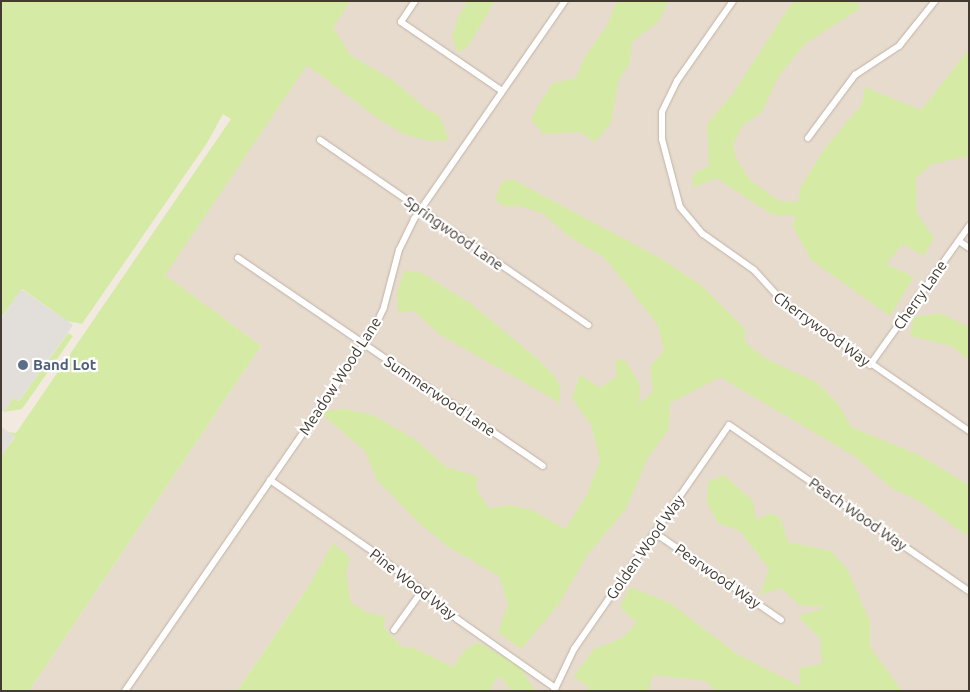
<!DOCTYPE html>
<html>
<head>
<meta charset="utf-8">
<style>
	body { margin:0 }
	#map { position:relative; width:970px; height:692px; overflow:hidden; background:#f2eae1; font-family:Ubuntu,sans-serif }
	div>[style] { position:absolute }
	[style*='--x'] { left:calc(var(--x)*1px); top:calc(var(--y)*1px); width:calc(var(--w)*1px); rotate:calc(var(--a)*1deg) }
	.residential>* { inset:0; background:#e7dbce }
	.green>* { inset:0; background:#d5eba5 }
	.parking>* { inset:0; background:#e2deda }
	.roads { filter:drop-shadow(0 0 1px #c0b3a6) drop-shadow(0 0 1px #c0b3a6) }
	.street>* { height:6px; margin:-3px; padding:0 3px; transform-origin:3px; border-radius:3px; background:#fff }
	.dots>* { width:14px; height:14px; translate:-50% -50%; box-sizing:border-box; border:2px solid #fff; border-radius:50% }
	span { translate:-50% -50%; white-space:nowrap; text-align:center; line-height:1.15; -webkit-text-stroke:4.5px #fff; paint-order:stroke }
	.street-label { font-size:15px; color:#433a31 }
	.service-label { font-size:15px; color:#4e5e75; font-weight:700 }
	.left { translate:0 -50%; text-align:left }
	.frame { position:absolute; inset:0; border:2px solid #433a31; pointer-events:none }
</style>
</head>
<body>
<div id="map">
	<div class="residential">
		<i style="clip-path:polygon(350px 1px,969px 1px,969px 691px,449px 691px,309px 586px,237px 691px,29px 691px,261px 346px,164px 275px)"></i>
	</div>
	<div class="green">
		<i style="clip-path:polygon(1px 1px,351px 1px,333px 27px,350px 55px,394px 81px,426px 109px,439px 115px,449px 140px,431px 141px,405px 135px,380px 120px,307px 65px,165px 275px,261px 346px,29px 691px,1px 691px,1px 456px,15px 437px,9px 432px,16px 433px,231px 119px,223px 114px,207px 143px,82px 324px,67px 321px,22px 289px,1px 318px)"></i>
		<i style="clip-path:polygon(468px 1px,495px 1px,467px 48px,458px 52px,452px 37px,459px 15px)"></i>
		<i style="clip-path:polygon(617px 1px,669px 1px,658px 22px,632px 42px,630px 62px,618px 82px,611px 123px,595px 142px,580px 132px,544px 134px,531px 120px,540px 102px,553px 83px,576px 78px,585px 56px,607px 26px)"></i>
		<i style="clip-path:polygon(793px 1px,856px 1px,861px 8px,806px 43px,780px 74px,761px 113px,743px 125px,733px 144px,736px 158px,750px 180px,779px 201px,798px 202px,800px 188px,825px 148px,862px 104px,865px 87px,921px 110px,969px 49px,969px 156px,932px 164px,916px 178px,917px 213px,934px 238px,924px 256px,903px 244px,886px 264px,914px 277px,890px 316px,811px 260px,793px 227px,795px 216px,773px 215px,716px 178px,693px 188px,693px 174px,709px 166px,707px 124px,734px 92px)"></i>
		<i style="clip-path:polygon(512px 179px,658px 257px,701px 285px,745px 329px,745px 342px,766px 359px,816px 382px,839px 405px,851px 427px,919px 455px,969px 485px,969px 537px,919px 501px,893px 489px,854px 456px,720px 377px,670px 403px,669px 429px,648px 458px,626px 509px,588px 554px,559px 604px,521px 649px,498px 632px,508px 604px,499px 576px,447px 546px,417px 521px,377px 480px,365px 451px,318px 411px,344px 409px,373px 415px,416px 440px,446px 467px,477px 476px,477px 490px,489px 508px,510px 505px,532px 510px,565px 529px,587px 495px,600px 460px,591px 425px,572px 398px,580px 375px,600px 388px,617px 376px,615px 359px,626px 361px,640px 385px,639px 403px,653px 392px,650px 367px,664px 351px,658px 325px,605px 258px,571px 238px,542px 213px,520px 206px,504px 206px,495px 200px,501px 182px)"></i>
		<i style="clip-path:polygon(404px 271px,422px 273px,471px 304px,533px 355px,553px 374px,560px 386px,560px 403px,439px 334px,414px 311px,398px 313px,397px 292px)"></i>
		<i style="clip-path:polygon(940px 313px,969px 327px,969px 360px,951px 346px,910px 336px,914px 317px)"></i>
		<i style="clip-path:polygon(68px 333px,73px 336px,22px 409px,4px 412px,13px 398px,19px 401px)"></i>
		<i style="clip-path:polygon(724px 475px,753px 501px,756px 520px,771px 513px,781px 519px,788px 542px,831px 551px,847px 569px,870px 621px,870px 647px,902px 691px,716px 691px,705px 681px,653px 675px,648px 691px,587px 691px,589px 687px,573px 677px,594px 649px,622px 638px,637px 623px,620px 607px,630px 587px,670px 603px,737px 654px,800px 686px,799px 668px,822px 664px,820px 639px,798px 616px,827px 607px,799px 605px,781px 588px,760px 595px,769px 569px,740px 531px,718px 523px,707px 503px,708px 482px)"></i>
		<i style="clip-path:polygon(333px 543px,350px 558px,346px 574px,351px 603px,368px 613px,385px 617px,384px 628px,403px 648px,414px 648px,453px 667px,464px 651px,478px 642px,521px 668px,535px 691px,512px 691px,499px 676px,489px 691px,237px 691px,309px 586px)"></i>
	</div>
	<div class="parking">
		<i style="clip-path:polygon(21px 289px,73px 325px,19px 401px,13px 398px,4px 412px,1px 410px,1px 319px)"></i>
		<i style="clip-path:polygon(1px 427px,15px 436px,1px 456px)"></i>
	</div>
	<div class="roads">
		<div class="street">
			<i style="--x:415;--y:1;--w:25;--a:124"></i>
			<i style="--x:401;--y:22;--w:122;--a:34.3"></i>
			<i style="--x:733;--y:1;--w:98;--a:125"></i>
			<i style="--x:677;--y:81;--w:34;--a:116"></i>
			<i style="--x:662;--y:112;--w:27;--a:90"></i>
			<i style="--x:662;--y:139;--w:70;--a:75.2"></i>
			<i style="--x:680;--y:207;--w:35;--a:50"></i>
			<i style="--x:703;--y:234;--w:62;--a:35.2"></i>
			<i style="--x:754;--y:270;--w:46;--a:47.6"></i>
			<i style="--x:785;--y:304;--w:224;--a:34.6"></i>
			<i style="--x:808;--y:138;--w:79;--a:-53.3"></i>
			<i style="--x:855;--y:75;--w:53;--a:-33.4"></i>
			<i style="--x:899;--y:46;--w:58;--a:-51.3"></i>
			<i style="--x:320;--y:140;--w:326;--a:34.6"></i>
			<i style="--x:959;--y:241;--w:12;--a:35"></i>
			<i style="--x:238;--y:258;--w:369;--a:34.3"></i>
			<i style="--x:870;--y:365;--w:171;--a:-54.5"></i>
			<i style="--x:270;--y:480;--w:128;--a:34.8"></i>
			<i style="--x:375;--y:553;--w:105;--a:38.8"></i>
			<i style="--x:457;--y:619;--w:120;--a:35.1"></i>
			<i style="--x:655;--y:533;--w:153;--a:34.6"></i>
			<i style="--x:394;--y:630;--w:48;--a:-54.3"></i>
			<i style="--x:125;--y:691;--w:437;--a:-55.4"></i>
			<i style="--x:373;--y:331;--w:26;--a:-65"></i>
			<i style="--x:384;--y:307;--w:59;--a:-75.3"></i>
			<i style="--x:399;--y:250;--w:34;--a:-64"></i>
			<i style="--x:414;--y:219;--w:265;--a:-55.3"></i>
			<i style="--x:554;--y:691;--w:47;--a:-64.5"></i>
			<i style="--x:574;--y:649;--w:272;--a:-55.3"></i>
			<i style="--x:729;--y:425;--w:292;--a:34.7"></i>
		</div>
	</div>
	<div class="dots">
		<i style="left:23px;top:365px;background:#5c6f8a"></i>
	</div>
	<div class="street-label">
		<span style="left:454px;top:233px;rotate:35deg">Springwood Lane</span>
		<span style="left:920px;top:295px;rotate:-55deg">Cherry Lane</span>
		<span style="left:822px;top:329px;rotate:36deg">Cherrywood Way</span>
		<span style="left:340px;top:376px;rotate:-57deg">Meadow Wood Lane</span>
		<span style="left:440px;top:396px;rotate:34deg">Summerwood Lane</span>
		<span style="left:858px;top:514px;rotate:35deg">Peach Wood Way</span>
		<span style="left:645px;top:547px;rotate:-55deg">Golden Wood Way</span>
		<span style="left:718px;top:576px;rotate:35deg">Pearwood Way</span>
		<span style="left:413px;top:584px;rotate:38deg">Pine Wood Way</span>
	</div>
	<div class="service-label">
		<span class="left" style="left:33px;top:365px">Band Lot</span>
	</div>
	<div class="frame"></div>
</div>
</body>
</html>
